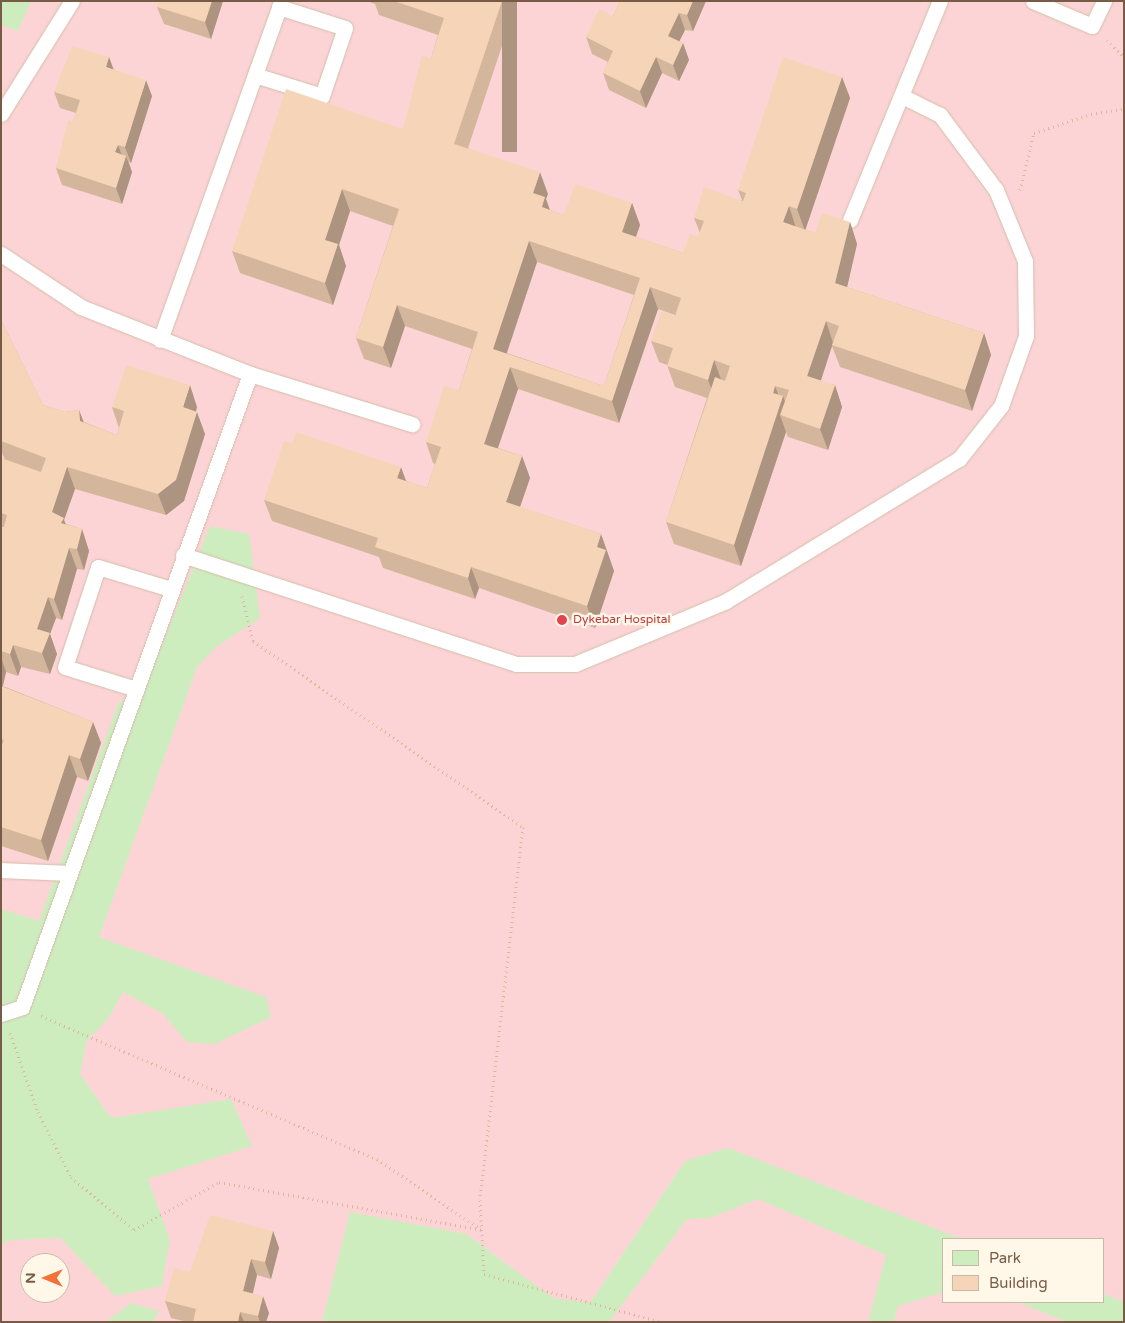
<!DOCTYPE html>
<html>
<head>
<meta charset="utf-8">
<style>
	body { margin:0 }
	#map { position:relative; width:1125px; height:1323px; overflow:hidden; background:#fef5e1; font-family:"Varela Round",sans-serif }
	div>[style] { position:absolute }
	[style*='--x'] { left:calc(var(--x)*1px); top:calc(var(--y)*1px); width:calc(var(--w)*1px); rotate:calc(var(--a)*1deg) }
	.medical>* { inset:0; background:#fdd4d6 }
	.green>* { inset:0; background:#ceedbf }
	.path>* { height:3px; margin-top:-1.5px; transform-origin:0; background:repeating-linear-gradient(90deg,#dbb89a 0 1px,transparent 0 5px) }
	.roads { filter:drop-shadow(0 0 1px #d2bfaa) drop-shadow(0 0 1px #d2bfaa) }
	.lane>* { height:15px; margin:-7.5px; padding:0 7.5px; transform-origin:7.5px; border-radius:7.5px; background:#fff }
	.wall>* { inset:0; background:#d4b69d }
	.shaded-wall>* { inset:0; background:#ac9480; transform-origin:0 0 }
	.building>* { inset:0; background:#f6d4b7 }
	.dots>* { width:14px; height:14px; translate:-50% -50%; box-sizing:border-box; border:2px solid #fff8e9; border-radius:50% }
	span { translate:-50% -50%; white-space:nowrap; text-align:center; line-height:1.15; -webkit-text-stroke:5px #fff8e9; paint-order:stroke }
	.health-label { font-size:12px; color:#be3a42 }
	.left { translate:0 -50%; text-align:left }
	.frame { position:absolute; inset:0; border:2px solid #775b46; pointer-events:none }
	.legend { position:absolute; left:942px; top:1238px; width:162px; height:65px; box-sizing:border-box; background:#fff8e9; border:1px solid #c9b9a8; margin:0; padding:6px 9px; list-style:none; font-size:15px; color:#775b46 }
	.legend li { display:flex; align-items:center; gap:10px; height:25px }
	.legend b { width:25px; border:1px solid #c9b9a8 }
	.north { position:absolute; left:20px; top:1253px; width:50px; height:50px; box-sizing:border-box; background:#fff8e9; border:1px solid #c9b9a8; border-radius:50%; rotate:270deg; font-size:14px; font-weight:700; line-height:20px; text-align:center; color:#775b46 }
	.north::after { content:''; display:block; margin:auto; width:18px; height:22px; background:#f2723c; clip-path:polygon(50% 0,100% 100%,50% 72%,0 100%) }
</style>
</head>
<body>
<div id="map">
	<div class="medical">
		<i style="clip-path:polygon(evenodd,1px 1px,1124px 1px,1124px 1322px,1px 1322px,1px 1px,944px 1239px,1104px 1239px,1104px 1302px,944px 1302px,944px 1239px,1px 1px,30px 1263px,60px 1263px,60px 1293px,30px 1293px,30px 1263px)"></i>
	</div>
	<div class="green">
		<i style="clip-path:polygon(1px 1px,31px 1px,18px 31px,1px 25px)"></i>
		<i style="clip-path:polygon(210px 526px,249px 534px,260px 618px,216px 647px,197px 667px,99px 937px,266px 997px,271px 1017px,215px 1044px,187px 1042px,162px 1013px,123px 992px,108px 1019px,87px 1040px,80px 1074px,111px 1118px,231px 1099px,252px 1146px,148px 1179px,170px 1240px,162px 1286px,115px 1296px,60px 1238px,9px 1240px,1px 1245px,1px 909px,39px 921px,119px 701px,138px 705px)"></i>
		<i style="clip-path:polygon(728px 1148px,962px 1239px,944px 1239px,944px 1292px,898px 1306px,894px 1322px,868px 1322px,886px 1255px,758px 1199px,709px 1218px,687px 1219px,609px 1322px,322px 1322px,350px 1212px,466px 1234px,553px 1298px,590px 1303px,685px 1161px)"></i>
		<i style="clip-path:polygon(1104px 1294px,1124px 1302px,1124px 1322px,1067px 1322px,1017px 1302px,1104px 1302px)"></i>
		<i style="clip-path:polygon(131px 1303px,159px 1311px,153px 1322px,106px 1322px)"></i>
	</div>
	<div class="path">
		<i style="--x:1107;--y:40;--w:24;--a:45"></i>
		<i style="--x:1020;--y:190;--w:59;--a:-76.2"></i>
		<i style="--x:1034;--y:133;--w:60;--a:-18.4"></i>
		<i style="--x:1091;--y:114;--w:33;--a:-9"></i>
		<i style="--x:242;--y:596;--w:46;--a:76.3"></i>
		<i style="--x:253;--y:641;--w:328;--a:34.6"></i>
		<i style="--x:523;--y:827;--w:375;--a:96.6"></i>
		<i style="--x:480;--y:1200;--w:74;--a:86.9"></i>
		<i style="--x:484;--y:1274;--w:184;--a:15.1"></i>
		<i style="--x:41;--y:1016;--w:365;--a:23.1"></i>
		<i style="--x:377;--y:1159;--w:123;--a:34.1"></i>
		<i style="--x:10;--y:1033;--w:84;--a:70.5"></i>
		<i style="--x:38;--y:1112;--w:73;--a:63.1"></i>
		<i style="--x:71;--y:1177;--w:82;--a:40.1"></i>
		<i style="--x:134;--y:1230;--w:98;--a:-29.5"></i>
		<i style="--x:219;--y:1182;--w:267;--a:10.3"></i>
	</div>
	<div class="roads">
		<div class="lane">
			<i style="--x:1033;--y:1;--w:64;--a:23"></i>
			<i style="--x:1092;--y:26;--w:28;--a:-64"></i>
			<i style="--x:1;--y:114;--w:133;--a:-57.9"></i>
			<i style="--x:850;--y:220;--w:237;--a:-67.7"></i>
			<i style="--x:1;--y:254;--w:96;--a:33.5"></i>
			<i style="--x:81;--y:307;--w:182;--a:21.6"></i>
			<i style="--x:250;--y:374;--w:170;--a:17.2"></i>
			<i style="--x:160;--y:340;--w:354;--a:-70.3"></i>
			<i style="--x:279;--y:7;--w:69;--a:17.7"></i>
			<i style="--x:345;--y:28;--w:72;--a:108.7"></i>
			<i style="--x:322;--y:96;--w:70;--a:-162.6"></i>
			<i style="--x:183;--y:555;--w:351;--a:18.1"></i>
			<i style="--x:517;--y:664;--w:58;--a:0"></i>
			<i style="--x:575;--y:664;--w:164;--a:-22.6"></i>
			<i style="--x:726;--y:601;--w:273;--a:-31.4"></i>
			<i style="--x:959;--y:459;--w:68;--a:-51.6"></i>
			<i style="--x:1001;--y:406;--w:74;--a:-70.3"></i>
			<i style="--x:1026;--y:336;--w:75;--a:-90.8"></i>
			<i style="--x:1025;--y:261;--w:77;--a:-112.2"></i>
			<i style="--x:996;--y:190;--w:94;--a:-126.7"></i>
			<i style="--x:940;--y:115;--w:42;--a:-153.4"></i>
			<i style="--x:136;--y:689;--w:74;--a:-162.8"></i>
			<i style="--x:65;--y:667;--w:105;--a:-71.7"></i>
			<i style="--x:98;--y:567;--w:76;--a:16.8"></i>
			<i style="--x:1;--y:870;--w:68;--a:2.5"></i>
			<i style="--x:1;--y:1014;--w:22;--a:-18"></i>
			<i style="--x:22;--y:1007;--w:673;--a:-70.19"></i>
		</div>
	</div>
	<div class="wall">
		<i style="clip-path:polygon(223px 1px,211px 39px,164px 24px,157px 7px)"></i>
		<i style="clip-path:polygon(evenodd,367px 1px,517px 1px,468px 148px,548px 194px,546px 199px,550px 210px,564px 215px,632px 203px,640px 225px,636px 237px,683px 253px,698px 237px,700px 233px,694px 218px,742px 200px,738px 190px,842px 77px,850px 98px,805px 230px,815px 233px,850px 222px,857px 244px,847px 287px,984px 333px,991px 355px,972px 411px,840px 367px,832px 346px,821px 381px,835px 385px,842px 407px,828px 450px,788px 437px,786px 432px,741px 566px,674px 544px,666px 522px,707px 398px,675px 387px,667px 365px,659px 362px,651px 341px,675px 315px,658px 309px,619px 423px,518px 389px,498px 448px,522px 456px,530px 478px,520px 507px,601px 534px,614px 571px,595px 628px,479px 588px,475px 599px,383px 568px,379px 557px,272px 521px,264px 500px,406px 481px,427px 488px,435px 464px,433px 463px,426px 442px,459px 390px,472px 349px,405px 326px,391px 368px,364px 359px,356px 338px,393px 226px,350px 211px,339px 245px,346px 266px,333px 305px,240px 273px,232px 251px,403px 129px,431px 58px,438px 35px,379px 15px,375px 4px,367px 1px,537px 262px,634px 295px,604px 386px,507px 353px,537px 262px)"></i>
		<i style="clip-path:polygon(620px 1px,706px 1px,693px 31px,685px 30px,679px 41px,683px 43px,689px 60px,679px 81px,662px 73px,646px 108px,609px 90px,603px 73px,608px 62px,592px 54px,586px 37px,613px 16px)"></i>
		<i style="clip-path:polygon(109px 57px,114px 70px,152px 96px,131px 163px,129px 162px,132px 172px,122px 204px,62px 185px,56px 168px,76px 113px,60px 108px,54px 92px)"></i>
		<i style="clip-path:polygon(1px 320px,43px 405px,65px 412px,79px 410px,84px 422px,117px 435px,119px 428px,112px 407px,197px 407px,196px 412px,205px 434px,184px 501px,166px 515px,75px 489px,64px 520px,66px 524px,82px 529px,89px 551px,84px 570px,77px 569px,62px 620px,56px 618px,50px 634px,57px 654px,50px 674px,21px 667px,18px 676px,6px 672px,3px 686px,93px 722px,101px 743px,88px 781px,77px 777px,48px 861px,1px 846px,1px 458px,5px 460px,1px 450px)"></i>
		<i style="clip-path:polygon(273px 1231px,279px 1248px,271px 1279px,257px 1275px,253px 1294px,269px 1313px,266px 1322px,188px 1322px,171px 1318px,165px 1301px,190px 1272px)"></i>
	</div>
	<div class="shaded-wall">
		<i style="clip-path:polygon(212px 1px,223px 1px,211px 39px,205px 22px)"></i>
		<i style="left:502px;top:1px;width:15px;height:151px"></i>
		<i style="clip-path:polygon(693px 1px,706px 1px,693px 31px,687px 15px)"></i>
		<i style="clip-path:polygon(679px 13px,685px 30px,674px 52px,668px 36px)"></i>
		<i style="clip-path:polygon(683px 43px,689px 60px,679px 81px,673px 65px)"></i>
		<i style="clip-path:polygon(109px 57px,115px 74px,106px 67px)"></i>
		<i style="clip-path:polygon(656px 57px,662px 73px,646px 108px,640px 91px)"></i>
		<i style="clip-path:polygon(842px 77px,850px 98px,805px 231px,797px 209px)"></i>
		<i style="clip-path:polygon(146px 80px,152px 96px,131px 163px,125px 147px)"></i>
		<i style="clip-path:polygon(118px 145px,124px 161px,115px 152px)"></i>
		<i style="clip-path:polygon(126px 156px,132px 172px,122px 204px,116px 188px)"></i>
		<i style="clip-path:polygon(540px 172px,548px 194px,546px 199px,553px 219px,549px 229px,533px 193px)"></i>
		<i style="clip-path:polygon(342px 189px,350px 211px,339px 245px,346px 266px,333px 305px,325px 283px,325px 240px)"></i>
		<i style="clip-path:polygon(632px 203px,640px 225px,630px 254px,622px 232px)"></i>
		<i style="clip-path:polygon(789px 206px,796px 228px,783px 222px)"></i>
		<i style="clip-path:polygon(850px 222px,857px 244px,843px 305px,835px 283px)"></i>
		<i style="clip-path:polygon(529px 241px,537px 262px,501px 370px,493px 349px)"></i>
		<i style="clip-path:polygon(650px 287px,658px 309px,619px 423px,612px 401px)"></i>
		<i style="clip-path:polygon(397px 305px,405px 326px,391px 368px,383px 347px)"></i>
		<i style="clip-path:polygon(826px 321px,833px 343px,815px 398px,807px 376px)"></i>
		<i style="clip-path:polygon(984px 333px,991px 355px,972px 411px,965px 390px)"></i>
		<i style="clip-path:polygon(714px 360px,722px 382px,716px 401px,708px 380px)"></i>
		<i style="clip-path:polygon(510px 367px,518px 389px,492px 465px,484px 444px)"></i>
		<i style="clip-path:polygon(190px 385px,197px 407px,191px 428px,183px 407px)"></i>
		<i style="clip-path:polygon(835px 385px,842px 407px,828px 450px,820px 429px)"></i>
		<i style="clip-path:polygon(775px 386px,781px 402px,783px 396px,791px 418px,780px 415px,786px 432px,741px 566px,734px 545px)"></i>
		<i style="clip-path:polygon(79px 410px,87px 432px,80px 421px)"></i>
		<i style="clip-path:polygon(197px 412px,205px 434px,184px 501px,166px 515px,158px 494px)"></i>
		<i style="clip-path:polygon(522px 456px,530px 478px,514px 524px,506px 502px)"></i>
		<i style="clip-path:polygon(67px 467px,75px 489px,64px 520px,71px 539px,52px 512px)"></i>
		<i style="clip-path:polygon(401px 467px,409px 489px,397px 478px)"></i>
		<i style="clip-path:polygon(82px 529px,89px 551px,84px 570px,77px 549px)"></i>
		<i style="clip-path:polygon(601px 534px,614px 571px,595px 628px,587px 606px,597px 547px)"></i>
		<i style="clip-path:polygon(69px 548px,77px 569px,62px 620px,54px 599px)"></i>
		<i style="clip-path:polygon(471px 567px,479px 588px,475px 599px,468px 578px)"></i>
		<i style="clip-path:polygon(48px 597px,56px 618px,50px 634px,57px 654px,50px 674px,42px 653px,37px 629px)"></i>
		<i style="clip-path:polygon(13px 645px,21px 667px,18px 676px,10px 654px)"></i>
		<i style="clip-path:polygon(1px 657px,6px 672px,1px 694px)"></i>
		<i style="clip-path:polygon(93px 722px,101px 743px,88px 781px,80px 759px)"></i>
		<i style="clip-path:polygon(69px 755px,77px 777px,48px 861px,41px 840px)"></i>
		<i style="clip-path:polygon(273px 1231px,279px 1248px,271px 1279px,265px 1262px)"></i>
		<i style="clip-path:polygon(251px 1259px,257px 1275px,249px 1308px,243px 1291px)"></i>
		<i style="clip-path:polygon(263px 1296px,269px 1313px,266px 1322px,260px 1322px,258px 1316px)"></i>
		<i style="clip-path:polygon(240px 1312px,244px 1322px,238px 1322px)"></i>
	</div>
	<div class="building">
		<i style="clip-path:polygon(159px 1px,212px 1px,205px 22px,157px 7px)"></i>
		<i style="clip-path:polygon(evenodd,394px 1px,502px 1px,454px 144px,540px 172px,533px 193px,545px 197px,542px 207px,564px 215px,575px 184px,632px 203px,622px 232px,683px 253px,690px 234px,698px 237px,704px 221px,694px 218px,704px 187px,743px 201px,746px 193px,738px 190px,783px 57px,842px 77px,797px 209px,789px 206px,783px 222px,815px 233px,822px 213px,850px 222px,835px 283px,984px 333px,965px 390px,832px 345px,839px 326px,826px 321px,807px 376px,835px 385px,820px 429px,780px 415px,789px 390px,775px 386px,773px 393px,783px 396px,734px 545px,666px 522px,715px 377px,725px 381px,730px 366px,714px 360px,708px 380px,667px 366px,673px 348px,651px 341px,661px 311px,675px 316px,681px 298px,650px 287px,612px 401px,510px 367px,484px 444px,522px 456px,506px 502px,601px 534px,597px 547px,606px 550px,587px 606px,471px 567px,468px 578px,375px 547px,378px 538px,264px 500px,284px 441px,292px 443px,296px 432px,401px 467px,397px 478px,427px 488px,441px 447px,426px 442px,444px 386px,459px 390px,478px 332px,397px 305px,383px 347px,356px 338px,399px 209px,342px 189px,325px 240px,338px 244px,325px 283px,232px 251px,286px 89px,403px 129px,422px 55px,431px 58px,444px 18px,394px 1px,529px 241px,640px 278px,604px 386px,493px 349px,529px 241px)"></i>
		<i style="clip-path:polygon(620px 1px,693px 1px,687px 15px,679px 13px,668px 36px,683px 43px,673px 65px,656px 57px,640px 91px,603px 73px,613px 51px,586px 37px,599px 9px,613px 16px)"></i>
		<i style="clip-path:polygon(72px 46px,109px 57px,106px 67px,146px 80px,125px 147px,118px 145px,115px 152px,126px 156px,116px 188px,56px 168px,68px 120px,73px 122px,80px 100px,54px 92px)"></i>
		<i style="clip-path:polygon(1px 320px,43px 405px,65px 412px,79px 410px,80px 421px,117px 435px,124px 411px,112px 407px,126px 365px,190px 385px,183px 407px,197px 412px,176px 480px,158px 494px,67px 467px,52px 512px,64px 518px,61px 523px,82px 529px,77px 549px,69px 548px,54px 599px,48px 597px,37px 629px,50px 633px,42px 653px,13px 645px,10px 654px,1px 651px,1px 527px,4px 527px,7px 515px,1px 513px,1px 458px,41px 472px,46px 458px,1px 441px)"></i>
		<i style="clip-path:polygon(1px 686px,93px 722px,80px 759px,69px 755px,41px 840px,1px 827px,1px 747px,4px 740px,1px 739px)"></i>
		<i style="clip-path:polygon(210px 1215px,273px 1231px,265px 1262px,251px 1259px,243px 1291px,263px 1296px,258px 1316px,240px 1312px,238px 1322px,193px 1322px,196px 1309px,165px 1301px,174px 1268px,190px 1272px)"></i>
	</div>
	<div class="dots">
		<i style="left:562px;top:620px;background:#e0444e"></i>
	</div>
	<div class="health-label">
		<span class="left" style="left:573px;top:620px">Dykebar Hospital</span>
	</div>
	<div class="frame"></div>
	<ul class="legend">
	<li><b style="height:14px;background:#ceedbf"></b>Park</li>
	<li><b style="height:14px;background:#f6d4b7"></b>Building</li>
	</ul>
	<div class="north">N</div>
</div>
</body>
</html>
